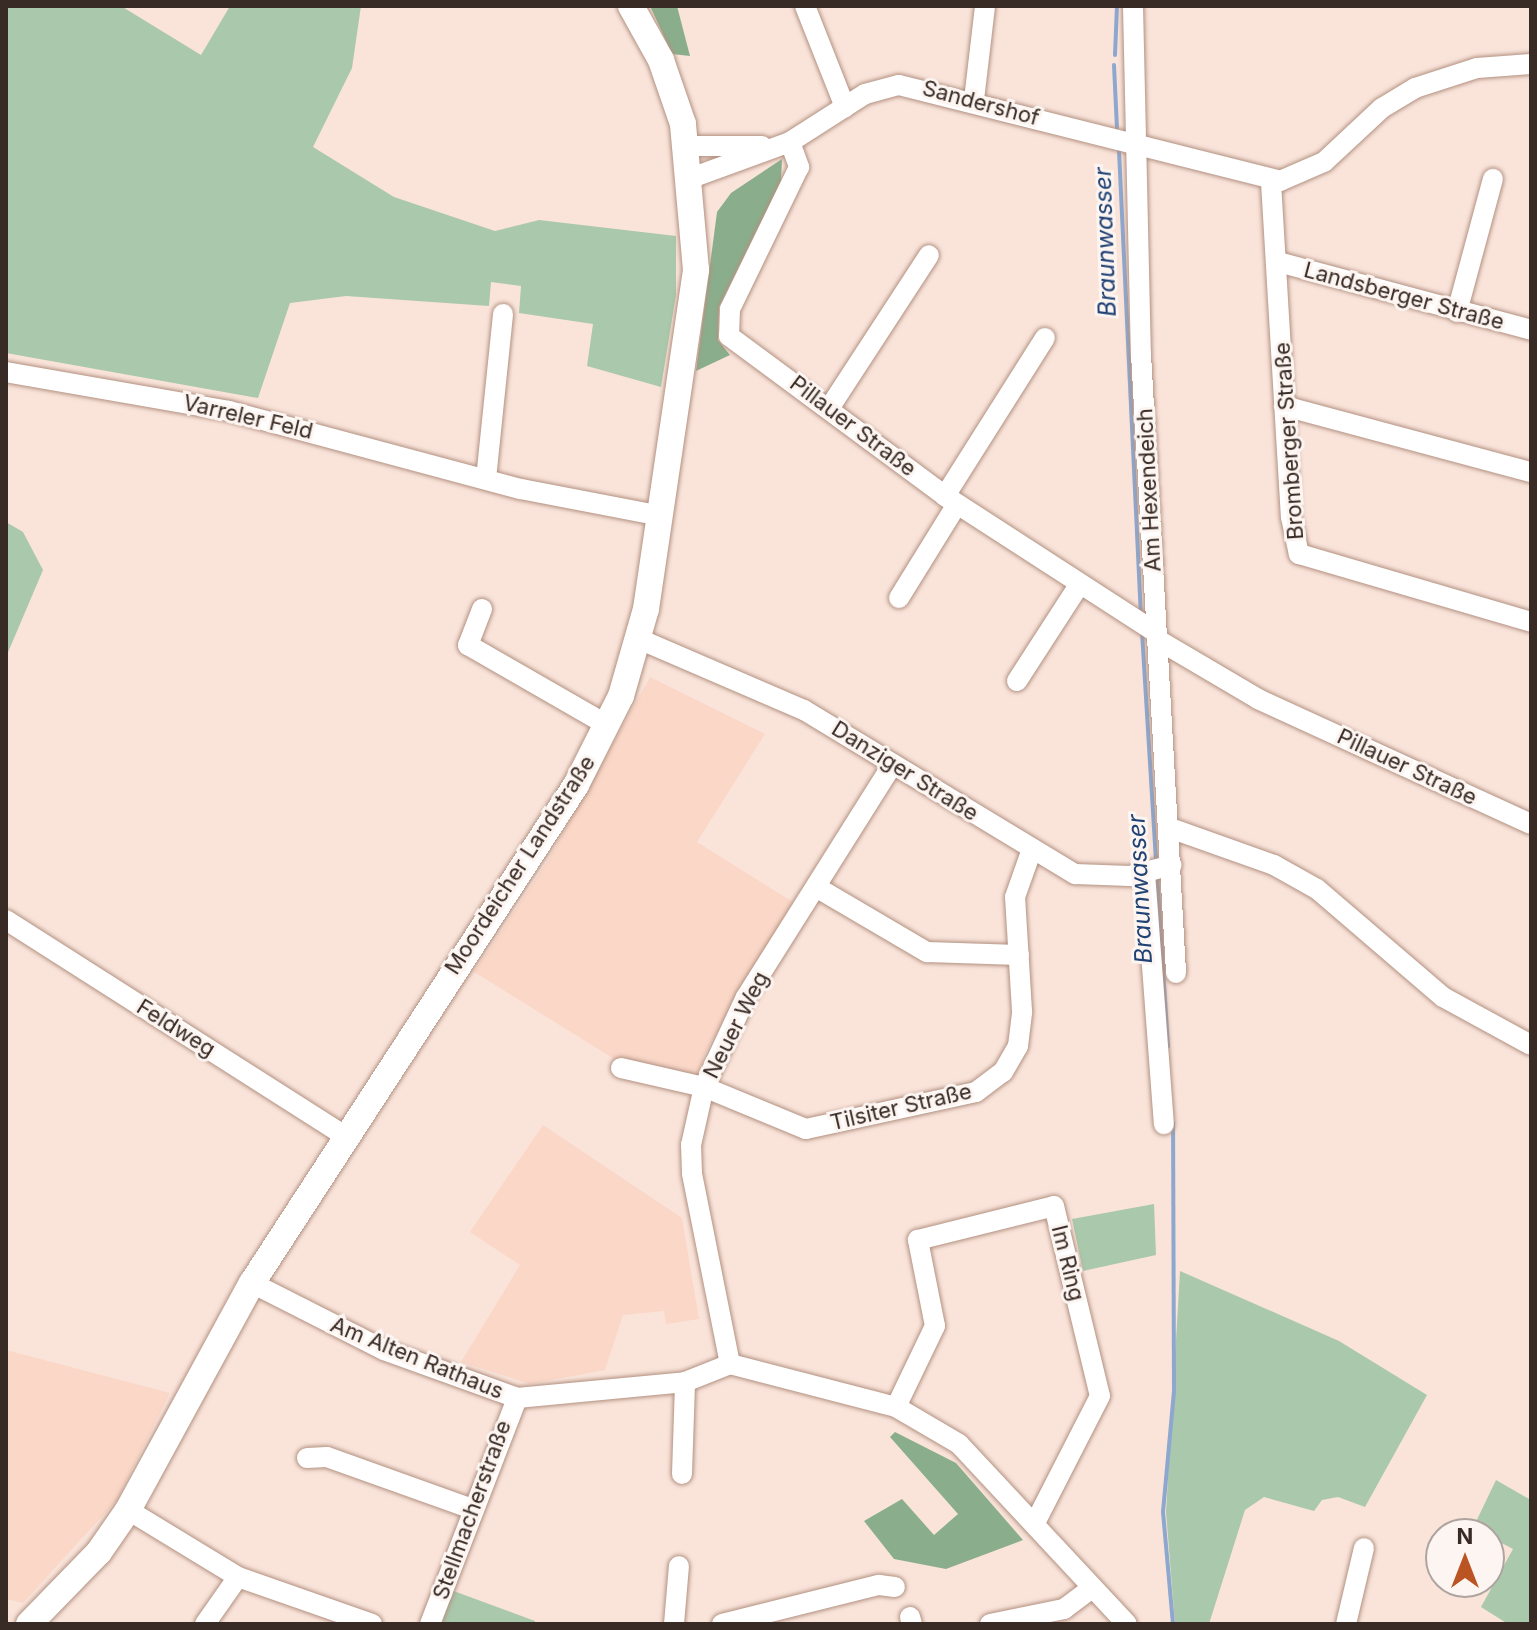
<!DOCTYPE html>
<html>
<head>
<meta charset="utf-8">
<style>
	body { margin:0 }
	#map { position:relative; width:1537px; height:1630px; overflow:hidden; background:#fae4da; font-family:Inter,sans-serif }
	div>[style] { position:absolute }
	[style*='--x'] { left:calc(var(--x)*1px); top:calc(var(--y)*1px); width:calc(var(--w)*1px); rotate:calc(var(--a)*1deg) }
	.built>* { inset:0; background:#fad7c7 }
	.green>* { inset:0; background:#aac8ab }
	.forest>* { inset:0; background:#8aae8b }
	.stream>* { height:4px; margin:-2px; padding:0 2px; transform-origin:2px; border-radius:2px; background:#8da7ce }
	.roads { filter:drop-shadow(0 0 2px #b29181) drop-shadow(0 0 2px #b29181) }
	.minor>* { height:20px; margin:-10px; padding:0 10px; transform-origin:10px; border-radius:10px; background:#fff }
	.major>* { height:26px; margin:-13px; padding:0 13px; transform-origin:13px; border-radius:13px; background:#fff }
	span { translate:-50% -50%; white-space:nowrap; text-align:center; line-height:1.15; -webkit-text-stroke:6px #fcf5f1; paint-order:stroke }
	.street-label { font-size:22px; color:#382a24 }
	.water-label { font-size:24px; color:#214274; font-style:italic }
	.frame { position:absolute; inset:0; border:8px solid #382a24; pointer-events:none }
	.north { position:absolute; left:1425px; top:1518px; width:80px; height:80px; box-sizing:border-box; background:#fcf5f1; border:2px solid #aea49f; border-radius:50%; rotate:0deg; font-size:22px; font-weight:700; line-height:32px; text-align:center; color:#382a24 }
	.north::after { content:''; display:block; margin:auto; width:28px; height:36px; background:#ba5523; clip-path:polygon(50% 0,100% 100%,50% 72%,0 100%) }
</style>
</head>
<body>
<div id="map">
	<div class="built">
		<i style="clip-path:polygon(650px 677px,765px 734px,697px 842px,793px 902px,705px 1053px,696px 1081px,637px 1073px,474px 972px,547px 862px)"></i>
		<i style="clip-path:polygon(543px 1125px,682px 1218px,699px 1319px,666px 1324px,664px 1311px,623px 1315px,605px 1370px,530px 1384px,461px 1362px,520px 1265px,470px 1232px)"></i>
		<i style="clip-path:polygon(6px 1350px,170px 1393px,117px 1500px,23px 1603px,6px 1599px)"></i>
	</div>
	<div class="green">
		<i style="clip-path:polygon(6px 6px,121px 6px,201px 55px,230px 6px,361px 6px,352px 68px,313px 147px,394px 197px,495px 231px,539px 220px,676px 236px,676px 295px,661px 387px,587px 366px,593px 324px,519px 313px,521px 286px,491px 282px,489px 306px,346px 296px,290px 303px,258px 398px,6px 353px)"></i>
		<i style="clip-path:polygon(6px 522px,23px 532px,43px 570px,6px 657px)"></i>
		<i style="clip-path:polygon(1154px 1204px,1156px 1255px,1083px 1271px,1072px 1219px)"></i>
		<i style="clip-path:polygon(1180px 1271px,1339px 1341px,1427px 1395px,1365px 1507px,1338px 1497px,1322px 1500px,1314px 1511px,1264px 1497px,1245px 1510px,1209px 1624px,1175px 1624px,1166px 1512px)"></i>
		<i style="clip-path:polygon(1496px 1480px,1531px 1500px,1531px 1624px,1508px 1624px,1481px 1607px,1513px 1549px,1473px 1528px)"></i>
		<i style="clip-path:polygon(451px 1590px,535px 1621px,535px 1624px,442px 1624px)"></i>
	</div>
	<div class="forest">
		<i style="clip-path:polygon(650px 6px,677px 6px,690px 56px,672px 54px)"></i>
		<i style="clip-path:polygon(782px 159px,781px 181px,719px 307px,718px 340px,730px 355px,696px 371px,717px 212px,731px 193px)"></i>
		<i style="clip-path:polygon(895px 1432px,956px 1463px,1023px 1540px,946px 1569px,894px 1559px,864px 1521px,902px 1499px,934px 1535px,958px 1514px,890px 1437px)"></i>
	</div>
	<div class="stream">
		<i style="--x:1115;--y:55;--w:49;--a:-87.7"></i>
		<i style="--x:1114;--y:65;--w:63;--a:87.3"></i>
		<i style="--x:1119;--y:151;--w:466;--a:87.3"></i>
		<i style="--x:1142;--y:632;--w:231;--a:86.5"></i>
		<i style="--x:1157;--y:876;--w:171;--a:86.3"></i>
		<i style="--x:1173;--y:1624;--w:112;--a:-95.1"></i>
		<i style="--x:1163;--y:1512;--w:121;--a:-84.8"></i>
		<i style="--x:1174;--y:1392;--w:269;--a:-90.2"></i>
	</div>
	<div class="roads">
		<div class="minor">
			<i style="--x:805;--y:6;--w:109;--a:68.4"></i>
			<i style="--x:1133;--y:6;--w:348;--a:88.7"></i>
			<i style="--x:1141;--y:354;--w:620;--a:86.76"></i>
			<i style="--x:974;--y:100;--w:95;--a:-83.3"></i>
			<i style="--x:790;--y:142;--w:27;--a:70"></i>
			<i style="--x:799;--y:167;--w:158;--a:115.9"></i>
			<i style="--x:730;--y:309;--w:27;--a:92"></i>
			<i style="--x:729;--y:336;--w:269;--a:36.5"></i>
			<i style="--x:945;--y:496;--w:252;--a:32.9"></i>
			<i style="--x:687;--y:146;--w:75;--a:0"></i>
			<i style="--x:691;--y:178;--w:105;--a:-20"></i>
			<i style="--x:790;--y:142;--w:89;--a:-32.6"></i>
			<i style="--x:865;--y:94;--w:35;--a:-15"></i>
			<i style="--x:899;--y:85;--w:393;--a:14.1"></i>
			<i style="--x:1280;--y:181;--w:48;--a:-23.4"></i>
			<i style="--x:1324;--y:162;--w:79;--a:-43"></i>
			<i style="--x:1382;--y:108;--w:39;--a:-31"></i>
			<i style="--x:1415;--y:88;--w:65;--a:-17.9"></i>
			<i style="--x:1477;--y:68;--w:54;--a:-4.2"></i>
			<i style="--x:1271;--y:182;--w:336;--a:86.6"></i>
			<i style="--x:1291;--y:517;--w:38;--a:78"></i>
			<i style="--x:1299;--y:554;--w:242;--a:16.3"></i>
			<i style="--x:1278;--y:262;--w:262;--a:15"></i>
			<i style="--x:1457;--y:312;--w:138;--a:-74.9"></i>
			<i style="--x:6;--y:372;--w:226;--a:9.9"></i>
			<i style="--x:229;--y:411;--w:302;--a:15"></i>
			<i style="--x:521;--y:489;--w:143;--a:10.9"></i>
			<i style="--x:1284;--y:406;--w:256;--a:15"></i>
			<i style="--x:830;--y:407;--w:181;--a:-56.9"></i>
			<i style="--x:486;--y:479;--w:166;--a:-84.1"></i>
			<i style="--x:945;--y:496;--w:187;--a:-57.7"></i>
			<i style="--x:899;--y:598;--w:110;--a:-58.3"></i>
			<i style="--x:482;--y:609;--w:39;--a:111"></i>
			<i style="--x:468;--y:645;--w:160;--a:29.9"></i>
			<i style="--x:639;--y:639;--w:180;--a:23.3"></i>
			<i style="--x:804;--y:710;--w:317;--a:31.2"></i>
			<i style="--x:1075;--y:874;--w:55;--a:2.1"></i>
			<i style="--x:1130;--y:876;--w:43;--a:-14.7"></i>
			<i style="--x:1158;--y:640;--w:116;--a:30.5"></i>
			<i style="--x:1258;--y:699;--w:300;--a:24.6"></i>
			<i style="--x:1017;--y:681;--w:114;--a:-57.1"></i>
			<i style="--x:1170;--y:828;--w:110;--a:19.6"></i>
			<i style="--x:1274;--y:865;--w:49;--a:29.2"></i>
			<i style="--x:1317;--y:889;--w:166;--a:40.6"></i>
			<i style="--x:1443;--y:997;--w:100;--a:28.6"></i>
			<i style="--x:1145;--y:873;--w:252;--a:85.7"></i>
			<i style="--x:816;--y:887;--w:129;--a:30.4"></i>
			<i style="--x:927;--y:952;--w:92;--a:1.9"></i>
			<i style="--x:6;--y:920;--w:402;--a:32.5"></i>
			<i style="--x:621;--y:1068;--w:85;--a:12.9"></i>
			<i style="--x:704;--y:1087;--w:110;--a:22.4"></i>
			<i style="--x:806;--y:1129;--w:174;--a:-12.3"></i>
			<i style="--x:976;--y:1092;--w:34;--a:-37"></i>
			<i style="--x:1003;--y:1072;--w:30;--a:-60"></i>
			<i style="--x:1018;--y:1046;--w:35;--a:-83"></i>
			<i style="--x:1022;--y:1011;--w:114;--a:-93.5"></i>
			<i style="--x:1015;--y:897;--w:51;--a:-70.5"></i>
			<i style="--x:252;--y:1283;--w:148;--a:26.9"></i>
			<i style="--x:384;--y:1350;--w:141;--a:19.8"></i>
			<i style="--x:517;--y:1398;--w:169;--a:-5.4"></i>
			<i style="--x:685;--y:1382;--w:48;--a:-21.8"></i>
			<i style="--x:730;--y:1364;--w:171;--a:14.5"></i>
			<i style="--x:896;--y:1407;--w:73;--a:30.4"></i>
			<i style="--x:959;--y:1444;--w:246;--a:47"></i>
			<i style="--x:730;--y:1364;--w:195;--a:-101.3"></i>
			<i style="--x:692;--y:1173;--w:28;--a:-92"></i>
			<i style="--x:691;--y:1145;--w:59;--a:-77.4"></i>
			<i style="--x:704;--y:1087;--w:99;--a:-65"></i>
			<i style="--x:746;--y:997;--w:275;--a:-57.8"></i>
			<i style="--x:896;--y:1407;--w:90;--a:-64.3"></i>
			<i style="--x:935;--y:1326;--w:88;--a:-101.2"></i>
			<i style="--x:918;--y:1240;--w:140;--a:-14"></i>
			<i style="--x:1054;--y:1206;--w:195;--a:76.4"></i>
			<i style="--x:1100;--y:1396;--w:143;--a:117.1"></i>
			<i style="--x:307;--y:1458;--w:20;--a:-3"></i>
			<i style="--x:327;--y:1457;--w:154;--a:19.7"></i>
			<i style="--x:682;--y:1474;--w:92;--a:-88.1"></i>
			<i style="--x:128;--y:1510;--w:129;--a:31.3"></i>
			<i style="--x:238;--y:1577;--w:142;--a:19.3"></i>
			<i style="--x:910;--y:1617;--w:7;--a:74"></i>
			<i style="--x:205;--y:1624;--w:57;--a:-54.9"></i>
			<i style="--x:430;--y:1624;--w:242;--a:-68.9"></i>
			<i style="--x:674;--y:1624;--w:58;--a:-85.1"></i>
			<i style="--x:722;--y:1624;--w:162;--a:-14"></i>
			<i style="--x:879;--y:1585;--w:16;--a:7"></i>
			<i style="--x:990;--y:1624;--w:76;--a:-11.5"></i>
			<i style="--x:1064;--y:1609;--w:35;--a:-37"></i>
			<i style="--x:1346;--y:1624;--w:78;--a:-76.7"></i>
		</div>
		<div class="major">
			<i style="--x:29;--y:1624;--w:100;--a:-45.8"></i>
			<i style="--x:99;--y:1552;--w:51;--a:-55.4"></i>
			<i style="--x:128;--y:1510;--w:259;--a:-61.4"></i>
			<i style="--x:252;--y:1283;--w:594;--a:-56.95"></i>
			<i style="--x:576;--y:785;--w:100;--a:-63.2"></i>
			<i style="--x:621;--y:696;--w:91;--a:-74"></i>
			<i style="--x:646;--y:609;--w:343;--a:-81.6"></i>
			<i style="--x:696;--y:270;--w:147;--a:-95.1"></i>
			<i style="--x:683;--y:124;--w:68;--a:-109"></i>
			<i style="--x:661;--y:60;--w:62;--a:-119.1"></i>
		</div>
	</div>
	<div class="street-label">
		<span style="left:981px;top:103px;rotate:15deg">Sandershof</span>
		<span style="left:1404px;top:296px;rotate:15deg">Landsberger Straße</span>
		<span style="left:248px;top:417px;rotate:13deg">Varreler Feld</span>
		<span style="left:853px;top:426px;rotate:37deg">Pillauer Straße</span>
		<span style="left:1289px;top:441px;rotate:-94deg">Bromberger Straße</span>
		<span style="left:1149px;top:490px;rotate:-93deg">Am Hexendeich</span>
		<span style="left:1407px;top:767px;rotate:25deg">Pillauer Straße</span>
		<span style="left:905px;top:771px;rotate:32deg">Danziger Straße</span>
		<span style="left:520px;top:865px;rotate:-57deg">Moordeicher Landstraße</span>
		<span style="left:736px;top:1025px;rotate:-63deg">Neuer Weg</span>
		<span style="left:176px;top:1028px;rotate:32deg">Feldweg</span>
		<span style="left:901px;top:1107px;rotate:-13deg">Tilsiter Straße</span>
		<span style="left:1068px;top:1263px;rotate:76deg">Im Ring</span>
		<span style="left:417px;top:1358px;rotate:22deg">Am Alten Rathaus</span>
		<span style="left:472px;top:1510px;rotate:-70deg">Stellmacherstraße</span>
	</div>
	<div class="water-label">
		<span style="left:1105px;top:242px;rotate:-92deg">Braunwasser</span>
		<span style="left:1140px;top:889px;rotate:-93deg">Braunwasser</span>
	</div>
	<div class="frame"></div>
	<div class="north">N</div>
</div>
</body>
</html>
